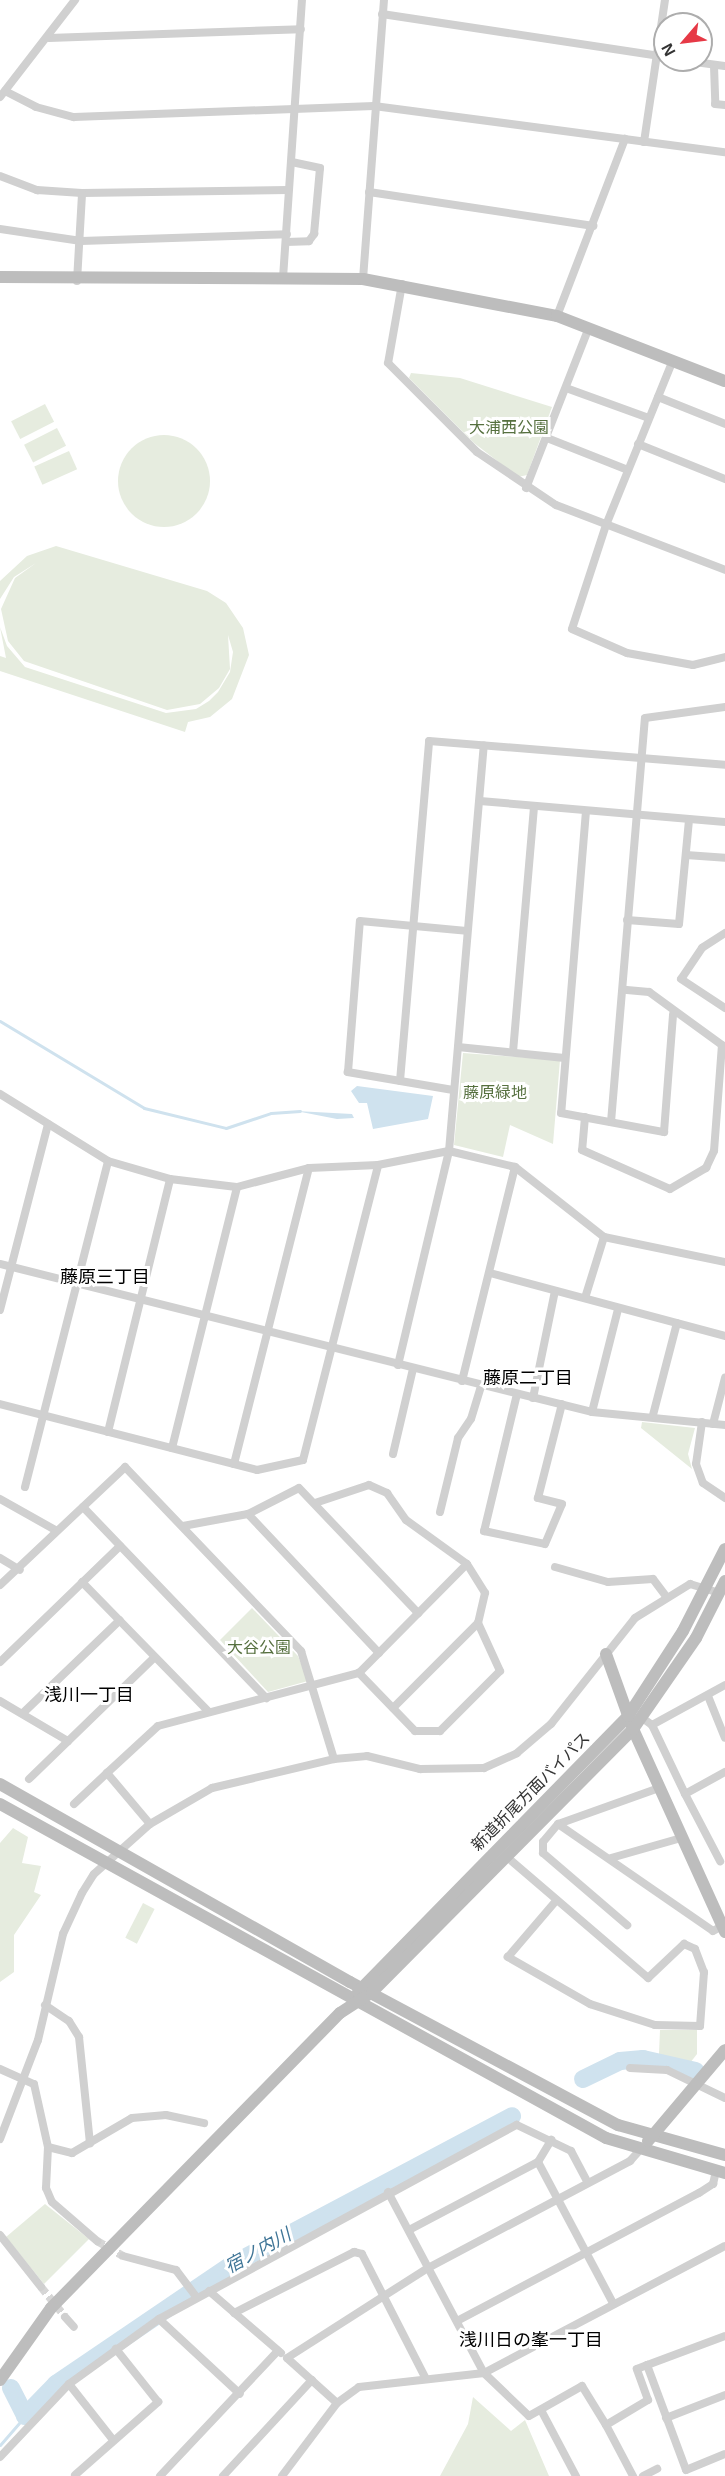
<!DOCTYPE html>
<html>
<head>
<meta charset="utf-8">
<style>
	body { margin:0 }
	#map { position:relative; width:725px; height:2476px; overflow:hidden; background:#fff; font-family:Helvetica,"Noto Sans JP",sans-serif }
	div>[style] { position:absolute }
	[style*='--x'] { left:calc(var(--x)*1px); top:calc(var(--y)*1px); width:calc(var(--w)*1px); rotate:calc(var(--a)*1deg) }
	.green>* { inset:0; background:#e6ecdf; transform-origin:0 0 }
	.round { border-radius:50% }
	.water>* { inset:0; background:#cfe2ee }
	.stream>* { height:3px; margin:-1.5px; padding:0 1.5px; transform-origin:1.5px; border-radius:1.5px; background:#cfe2ee }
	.river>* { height:18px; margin:-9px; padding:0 9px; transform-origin:9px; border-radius:9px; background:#cfe2ee }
	.street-tunnel>* { height:8px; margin-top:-4px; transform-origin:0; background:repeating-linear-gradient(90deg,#d6d6d6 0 8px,transparent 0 12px) }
	.street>* { height:8px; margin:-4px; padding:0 4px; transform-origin:4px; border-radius:4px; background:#d0d0d0 }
	.secondary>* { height:12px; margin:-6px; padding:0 6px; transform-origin:6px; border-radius:6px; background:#bdbdbd }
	span { translate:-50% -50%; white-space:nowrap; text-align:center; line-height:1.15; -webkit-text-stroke:6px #fff; paint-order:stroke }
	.park-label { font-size:16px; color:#56703f }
	.street-label { font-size:16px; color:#333 }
	.neighbourhood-label { font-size:18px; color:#000 }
	.water-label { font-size:18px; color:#3f7597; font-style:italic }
	.north { position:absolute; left:653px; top:12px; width:60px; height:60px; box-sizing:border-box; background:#fff; border:2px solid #adadad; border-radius:50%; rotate:242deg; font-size:16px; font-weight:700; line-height:24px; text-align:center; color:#333 }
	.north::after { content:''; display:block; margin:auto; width:21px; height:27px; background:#e63946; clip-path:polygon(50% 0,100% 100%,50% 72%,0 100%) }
</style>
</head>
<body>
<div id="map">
	<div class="green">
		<i style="clip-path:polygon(411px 373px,460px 378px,552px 407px,527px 475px,518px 477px,474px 443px,409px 378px)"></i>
		<i style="left:45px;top:404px;width:20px;height:38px;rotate:63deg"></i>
		<i style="left:57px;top:428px;width:20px;height:37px;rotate:63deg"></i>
		<i class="round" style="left:118px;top:435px;width:92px;height:92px"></i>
		<i style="left:69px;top:451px;width:20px;height:38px;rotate:66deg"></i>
		<i style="clip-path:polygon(56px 546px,207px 591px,226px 603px,243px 628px,249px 655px,232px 699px,210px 717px,188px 722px,185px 732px,0 671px,0 656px,6px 658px,0 627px,7px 646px,25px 667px,166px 713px,196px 709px,209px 701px,218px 692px,230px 672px,233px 652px,228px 635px,230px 669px,219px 688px,200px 704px,167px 710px,24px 661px,8px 641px,1px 609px,15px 578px,36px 563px,14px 577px,0 599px,0 581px,27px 556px)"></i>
		<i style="clip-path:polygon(463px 1053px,560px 1060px,553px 1144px,510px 1125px,503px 1157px,454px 1145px)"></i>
		<i style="clip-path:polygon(642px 1422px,695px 1428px,688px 1454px,692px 1469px,641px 1428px)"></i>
		<i style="clip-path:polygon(252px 1608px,298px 1656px,308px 1681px,268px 1692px,220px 1640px)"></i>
		<i style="clip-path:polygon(13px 1828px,28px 1837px,22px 1863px,41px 1866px,34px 1892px,41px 1895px,14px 1935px,14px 1972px,0 1982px,0 1843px)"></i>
		<i style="left:143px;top:1903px;width:13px;height:39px;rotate:27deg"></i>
		<i style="clip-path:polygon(660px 2030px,697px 2030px,697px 2054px,690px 2063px,659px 2054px)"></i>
		<i style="clip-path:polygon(45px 2204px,89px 2239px,44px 2284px,6px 2237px)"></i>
		<i style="clip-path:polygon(473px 2397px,511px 2431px,525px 2420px,549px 2476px,440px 2476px,468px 2424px)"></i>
	</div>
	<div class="water">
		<i style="clip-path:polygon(357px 1086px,433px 1096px,428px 1119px,373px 1129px,367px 1103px,359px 1103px,351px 1091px)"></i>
		<i style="clip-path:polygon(296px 1111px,352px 1114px,354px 1118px,337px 1119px)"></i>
	</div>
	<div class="stream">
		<i style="--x:0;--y:1021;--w:168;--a:31.1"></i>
		<i style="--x:144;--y:1108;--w:84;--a:13.7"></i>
		<i style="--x:226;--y:1128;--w:47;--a:-18.4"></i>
		<i style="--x:271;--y:1113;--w:29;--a:-4"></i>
		<i style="--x:0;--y:2445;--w:38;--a:-49"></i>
	</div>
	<div class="river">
		<i style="--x:583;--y:2079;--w:41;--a:-25.9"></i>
		<i style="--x:620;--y:2061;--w:23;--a:-5"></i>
		<i style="--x:643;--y:2059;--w:54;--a:12.8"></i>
		<i style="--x:11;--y:2388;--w:31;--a:63"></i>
		<i style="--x:25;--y:2416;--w:45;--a:-45.9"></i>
		<i style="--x:56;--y:2384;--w:212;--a:-34.2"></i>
		<i style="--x:231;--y:2265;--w:318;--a:-27.9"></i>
	</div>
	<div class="street-tunnel">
		<i style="--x:97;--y:2241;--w:30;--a:30"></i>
		<i style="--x:41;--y:2287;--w:38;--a:51"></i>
	</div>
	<div class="street">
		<i style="--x:382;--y:14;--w:286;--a:8.6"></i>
		<i style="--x:49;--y:38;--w:252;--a:-2"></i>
		<i style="--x:680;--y:60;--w:45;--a:7.6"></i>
		<i style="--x:714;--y:66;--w:38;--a:88"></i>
		<i style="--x:715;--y:104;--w:10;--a:6"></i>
		<i style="--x:5;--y:91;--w:35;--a:27"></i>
		<i style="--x:36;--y:107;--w:39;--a:15"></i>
		<i style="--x:74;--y:117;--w:300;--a:-2.1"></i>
		<i style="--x:374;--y:106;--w:354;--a:7.5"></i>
		<i style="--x:0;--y:97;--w:123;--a:-52.3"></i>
		<i style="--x:644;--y:142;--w:144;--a:-81.6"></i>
		<i style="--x:0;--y:176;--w:40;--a:21"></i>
		<i style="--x:37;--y:190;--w:45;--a:3.8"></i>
		<i style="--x:82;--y:193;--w:206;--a:-0.8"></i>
		<i style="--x:369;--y:192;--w:227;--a:8.6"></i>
		<i style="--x:0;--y:229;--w:82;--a:8.4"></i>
		<i style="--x:81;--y:241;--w:206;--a:-1.9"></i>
		<i style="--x:286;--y:242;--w:23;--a:-2"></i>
		<i style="--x:309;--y:241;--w:9;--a:-54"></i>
		<i style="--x:314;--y:234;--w:66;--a:-84.8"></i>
		<i style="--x:320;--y:168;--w:29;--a:-168"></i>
		<i style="--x:283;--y:278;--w:279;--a:-86.1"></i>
		<i style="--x:363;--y:279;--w:280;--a:-85.7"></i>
		<i style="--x:77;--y:281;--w:88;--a:-86.7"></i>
		<i style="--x:402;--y:284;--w:80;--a:100"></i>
		<i style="--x:388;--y:363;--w:126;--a:45"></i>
		<i style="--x:477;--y:452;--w:95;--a:33.9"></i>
		<i style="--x:556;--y:505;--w:181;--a:21"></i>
		<i style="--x:557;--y:316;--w:190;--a:-69"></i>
		<i style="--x:673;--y:360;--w:178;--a:112.1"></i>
		<i style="--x:606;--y:525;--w:109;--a:108.1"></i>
		<i style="--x:572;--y:629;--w:60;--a:23.6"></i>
		<i style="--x:627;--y:653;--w:67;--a:10.3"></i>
		<i style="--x:693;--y:665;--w:33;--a:-14"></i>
		<i style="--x:566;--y:388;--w:88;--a:19.9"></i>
		<i style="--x:658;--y:397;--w:72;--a:21.9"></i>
		<i style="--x:547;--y:438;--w:87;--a:21.6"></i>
		<i style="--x:638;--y:444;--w:94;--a:21.9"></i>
		<i style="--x:526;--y:488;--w:173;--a:-68.6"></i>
		<i style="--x:480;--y:801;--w:246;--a:4.9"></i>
		<i style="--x:586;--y:811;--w:303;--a:94.7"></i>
		<i style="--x:561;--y:1113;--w:105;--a:10.5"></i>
		<i style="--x:664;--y:1132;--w:118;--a:-85.6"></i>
		<i style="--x:686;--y:855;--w:39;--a:4"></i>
		<i style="--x:627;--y:920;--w:52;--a:4.4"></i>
		<i style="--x:679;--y:924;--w:104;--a:-84.5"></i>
		<i style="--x:725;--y:933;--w:27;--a:147"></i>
		<i style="--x:702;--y:948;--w:37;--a:124"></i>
		<i style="--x:681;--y:979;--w:53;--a:33.4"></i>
		<i style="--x:458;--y:1047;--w:107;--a:5.9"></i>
		<i style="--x:513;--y:1052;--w:247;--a:-85.1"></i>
		<i style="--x:400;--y:1081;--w:341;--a:-85.1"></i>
		<i style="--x:429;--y:741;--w:297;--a:4.6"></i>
		<i style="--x:453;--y:1090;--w:107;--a:-170.3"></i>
		<i style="--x:348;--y:1072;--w:151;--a:-85.5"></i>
		<i style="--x:360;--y:921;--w:107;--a:5.3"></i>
		<i style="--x:0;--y:1094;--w:127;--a:31.8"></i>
		<i style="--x:108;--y:1161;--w:65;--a:16.2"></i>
		<i style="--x:170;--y:1179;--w:67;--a:6.8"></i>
		<i style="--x:237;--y:1187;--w:74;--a:-14.8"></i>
		<i style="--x:309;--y:1168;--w:69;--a:-2.5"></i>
		<i style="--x:378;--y:1165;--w:72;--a:-11.2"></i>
		<i style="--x:449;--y:1151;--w:68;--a:13.6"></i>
		<i style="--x:515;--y:1167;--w:113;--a:38.2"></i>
		<i style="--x:604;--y:1237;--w:124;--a:11.7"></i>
		<i style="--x:585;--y:1117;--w:33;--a:95"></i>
		<i style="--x:582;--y:1150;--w:96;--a:23.9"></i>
		<i style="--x:670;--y:1189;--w:42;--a:-30.3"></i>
		<i style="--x:706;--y:1168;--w:19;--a:-65"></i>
		<i style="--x:714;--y:1151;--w:106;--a:-85.7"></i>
		<i style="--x:722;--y:1045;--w:90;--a:-144"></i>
		<i style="--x:649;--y:992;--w:25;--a:-175"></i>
		<i style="--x:611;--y:1122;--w:405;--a:-85.2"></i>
		<i style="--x:645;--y:718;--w:81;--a:-7.8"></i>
		<i style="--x:0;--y:1264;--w:610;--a:14.04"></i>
		<i style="--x:592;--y:1412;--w:134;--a:5.6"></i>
		<i style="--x:490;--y:1273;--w:243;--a:15"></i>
		<i style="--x:585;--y:1298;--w:64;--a:-72.7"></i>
		<i style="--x:0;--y:1310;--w:192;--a:-75.5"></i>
		<i style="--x:398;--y:1365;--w:220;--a:-76.6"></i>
		<i style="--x:449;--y:1151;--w:407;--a:-85.1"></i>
		<i style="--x:462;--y:1381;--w:220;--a:-76.1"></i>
		<i style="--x:517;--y:1394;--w:141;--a:103.5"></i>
		<i style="--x:484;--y:1531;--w:62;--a:12"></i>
		<i style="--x:545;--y:1544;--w:43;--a:-67"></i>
		<i style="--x:562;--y:1504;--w:25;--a:-166"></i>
		<i style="--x:538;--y:1498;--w:97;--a:-75.7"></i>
		<i style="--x:533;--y:1398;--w:109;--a:-78.4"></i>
		<i style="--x:0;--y:1404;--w:265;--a:14.4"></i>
		<i style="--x:257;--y:1470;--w:47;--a:-12.3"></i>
		<i style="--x:303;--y:1460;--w:304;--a:-75.7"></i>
		<i style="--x:592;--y:1412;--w:106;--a:-75.8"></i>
		<i style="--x:653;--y:1415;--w:95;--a:-75.4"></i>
		<i style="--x:702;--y:1422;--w:42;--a:98.1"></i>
		<i style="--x:696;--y:1464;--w:20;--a:70"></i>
		<i style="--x:703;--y:1483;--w:27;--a:34"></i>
		<i style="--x:713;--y:1424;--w:48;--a:-75.4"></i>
		<i style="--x:108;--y:1432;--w:260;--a:-76.2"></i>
		<i style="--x:172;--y:1448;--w:269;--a:-76"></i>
		<i style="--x:393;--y:1454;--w:87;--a:-76.8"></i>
		<i style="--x:234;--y:1464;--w:305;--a:-75.8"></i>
		<i style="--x:25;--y:1487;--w:336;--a:-75.7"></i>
		<i style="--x:0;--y:1499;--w:65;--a:29.3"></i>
		<i style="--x:315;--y:1503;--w:57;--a:-18.4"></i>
		<i style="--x:369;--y:1485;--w:20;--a:24"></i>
		<i style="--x:387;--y:1493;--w:33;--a:55"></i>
		<i style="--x:406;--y:1520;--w:75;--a:35.8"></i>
		<i style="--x:467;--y:1564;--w:34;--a:58"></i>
		<i style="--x:485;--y:1593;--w:31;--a:103"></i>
		<i style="--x:478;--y:1623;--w:53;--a:65.4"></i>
		<i style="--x:500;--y:1671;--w:85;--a:135"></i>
		<i style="--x:440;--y:1731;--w:25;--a:180"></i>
		<i style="--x:415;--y:1731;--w:81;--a:-134"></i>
		<i style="--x:83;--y:1507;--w:265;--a:46.2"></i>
		<i style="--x:440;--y:1512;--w:76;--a:-76.3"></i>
		<i style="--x:458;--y:1438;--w:23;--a:-56"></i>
		<i style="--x:471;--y:1419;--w:34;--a:-73"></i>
		<i style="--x:248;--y:1514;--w:191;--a:46.7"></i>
		<i style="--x:183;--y:1526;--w:66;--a:-10.5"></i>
		<i style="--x:248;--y:1514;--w:57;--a:-27"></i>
		<i style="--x:299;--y:1488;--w:173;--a:46.4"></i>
		<i style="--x:0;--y:1558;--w:23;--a:31"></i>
		<i style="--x:555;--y:1567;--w:55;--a:15.8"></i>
		<i style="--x:608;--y:1582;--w:45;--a:-3.8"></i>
		<i style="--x:653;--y:1579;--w:21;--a:53"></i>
		<i style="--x:82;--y:1582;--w:180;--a:45.7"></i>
		<i style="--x:0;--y:1585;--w:172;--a:-43.3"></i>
		<i style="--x:125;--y:1467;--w:255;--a:46.3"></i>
		<i style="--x:301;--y:1651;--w:113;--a:73"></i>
		<i style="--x:0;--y:1662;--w:167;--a:-44"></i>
		<i style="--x:708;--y:1696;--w:45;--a:68"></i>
		<i style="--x:0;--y:1701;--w:79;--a:30.5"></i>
		<i style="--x:393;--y:1708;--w:120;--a:-45"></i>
		<i style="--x:23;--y:1713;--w:134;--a:-43.8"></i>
		<i style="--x:641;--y:1717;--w:14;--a:36"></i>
		<i style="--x:652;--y:1725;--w:76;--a:64.4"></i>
		<i style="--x:685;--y:1794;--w:46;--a:-28.8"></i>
		<i style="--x:652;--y:1725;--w:83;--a:-28.7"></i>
		<i style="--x:29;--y:1779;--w:175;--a:-44.1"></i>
		<i style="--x:659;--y:1788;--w:107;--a:160.4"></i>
		<i style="--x:558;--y:1824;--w:188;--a:34.6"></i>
		<i style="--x:713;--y:1931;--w:10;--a:-29"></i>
		<i style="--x:685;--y:1794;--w:76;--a:62.4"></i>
		<i style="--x:74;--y:1804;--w:45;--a:-43.2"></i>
		<i style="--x:150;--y:1824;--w:67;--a:-130.1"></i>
		<i style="--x:107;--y:1773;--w:69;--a:-42.7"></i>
		<i style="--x:158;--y:1726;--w:208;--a:-14.8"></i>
		<i style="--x:359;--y:1673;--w:153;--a:-45.3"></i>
		<i style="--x:558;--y:1824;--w:23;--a:130"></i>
		<i style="--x:543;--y:1842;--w:11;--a:90"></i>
		<i style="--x:543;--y:1853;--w:111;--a:40.6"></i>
		<i style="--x:507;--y:1857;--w:186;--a:40.6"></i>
		<i style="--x:648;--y:1978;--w:50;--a:-43.4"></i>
		<i style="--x:684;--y:1944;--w:12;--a:24"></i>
		<i style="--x:695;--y:1949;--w:25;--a:69"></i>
		<i style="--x:704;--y:1972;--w:54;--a:94.2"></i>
		<i style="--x:700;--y:2026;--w:45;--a:-178.7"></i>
		<i style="--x:655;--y:2025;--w:68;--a:-162.1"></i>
		<i style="--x:590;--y:2004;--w:95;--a:-150.2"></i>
		<i style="--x:508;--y:1957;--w:72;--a:-49.5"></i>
		<i style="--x:611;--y:1858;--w:73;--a:-15.9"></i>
		<i style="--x:45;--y:2005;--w:29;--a:34"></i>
		<i style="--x:69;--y:2021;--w:19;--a:58"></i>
		<i style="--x:79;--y:2037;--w:107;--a:84.1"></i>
		<i style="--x:630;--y:2068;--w:37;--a:3"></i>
		<i style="--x:667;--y:2070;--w:64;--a:25.8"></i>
		<i style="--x:0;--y:2069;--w:37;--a:24"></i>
		<i style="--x:34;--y:2084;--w:65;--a:77.5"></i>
		<i style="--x:48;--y:2147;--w:41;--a:92.8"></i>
		<i style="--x:46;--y:2188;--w:15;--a:67"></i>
		<i style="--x:52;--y:2202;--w:60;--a:40.9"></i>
		<i style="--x:0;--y:2139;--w:106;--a:-69"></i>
		<i style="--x:38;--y:2040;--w:109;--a:-76.7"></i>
		<i style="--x:63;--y:1934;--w:45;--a:-65.1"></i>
		<i style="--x:82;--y:1893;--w:22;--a:-58"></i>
		<i style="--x:94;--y:1874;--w:75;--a:-41.8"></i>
		<i style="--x:150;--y:1824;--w:72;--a:-30.1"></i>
		<i style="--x:212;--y:1788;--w:125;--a:-13.4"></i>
		<i style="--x:334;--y:1759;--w:33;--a:-5"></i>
		<i style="--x:367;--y:1756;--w:55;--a:13.8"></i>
		<i style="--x:420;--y:1769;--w:64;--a:-0.9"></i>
		<i style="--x:484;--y:1768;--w:36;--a:-24"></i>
		<i style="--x:517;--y:1753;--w:45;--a:-40.5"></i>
		<i style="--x:551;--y:1724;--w:135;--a:-51.6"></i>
		<i style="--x:635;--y:1618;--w:65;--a:-31.7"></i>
		<i style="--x:690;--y:1584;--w:30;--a:17"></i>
		<i style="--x:48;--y:2147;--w:25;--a:14"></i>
		<i style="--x:72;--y:2153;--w:69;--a:-30.3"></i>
		<i style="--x:132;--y:2118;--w:34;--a:-5"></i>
		<i style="--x:166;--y:2115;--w:39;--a:12"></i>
		<i style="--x:538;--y:2162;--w:160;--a:62"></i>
		<i style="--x:388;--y:2192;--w:205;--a:62.1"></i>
		<i style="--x:484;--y:2373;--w:62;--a:43.7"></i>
		<i style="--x:529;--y:2416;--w:61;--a:-29.5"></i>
		<i style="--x:582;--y:2386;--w:46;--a:58.4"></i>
		<i style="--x:606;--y:2425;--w:49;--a:-30.8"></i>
		<i style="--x:648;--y:2400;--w:33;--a:-110"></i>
		<i style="--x:637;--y:2369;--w:11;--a:-22"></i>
		<i style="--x:409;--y:2230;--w:146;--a:-27.8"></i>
		<i style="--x:538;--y:2162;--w:26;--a:-59"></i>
		<i style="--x:0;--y:2235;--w:66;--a:51.7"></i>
		<i style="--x:123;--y:2256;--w:55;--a:14.8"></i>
		<i style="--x:176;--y:2270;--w:34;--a:53"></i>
		<i style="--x:209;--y:2291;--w:95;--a:40.7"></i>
		<i style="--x:234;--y:2313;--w:135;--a:-26.9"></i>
		<i style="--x:354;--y:2252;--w:8;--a:14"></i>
		<i style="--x:362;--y:2254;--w:140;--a:62.9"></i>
		<i style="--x:65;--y:2317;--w:13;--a:48"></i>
		<i style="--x:159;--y:2319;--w:110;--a:42.8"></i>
		<i style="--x:457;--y:2321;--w:274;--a:-27.9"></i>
		<i style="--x:699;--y:2193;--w:17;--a:-33"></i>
		<i style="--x:713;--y:2184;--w:13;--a:-77"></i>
		<i style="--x:725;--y:2336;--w:83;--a:159.6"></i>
		<i style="--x:647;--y:2365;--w:112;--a:69.6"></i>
		<i style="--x:686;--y:2470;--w:42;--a:-22.3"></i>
		<i style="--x:69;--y:2384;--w:71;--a:51.8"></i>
		<i style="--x:337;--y:2403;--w:67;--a:-138"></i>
		<i style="--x:287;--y:2358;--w:167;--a:-32.6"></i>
		<i style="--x:428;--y:2268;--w:229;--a:-27.9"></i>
		<i style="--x:630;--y:2161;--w:15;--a:-48"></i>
		<i style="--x:541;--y:2410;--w:75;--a:62.1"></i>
		<i style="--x:666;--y:2418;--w:63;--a:-21.3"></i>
		<i style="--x:606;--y:2425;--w:58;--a:62.1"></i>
		<i style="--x:0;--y:2457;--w:100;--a:-46.6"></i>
		<i style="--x:69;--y:2384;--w:111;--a:-35.8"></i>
		<i style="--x:159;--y:2319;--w:407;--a:-28.5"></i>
		<i style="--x:517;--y:2125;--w:60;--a:25.7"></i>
		<i style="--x:571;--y:2151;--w:36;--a:62"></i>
		<i style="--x:75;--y:2475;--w:111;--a:-41.3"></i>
		<i style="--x:158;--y:2402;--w:68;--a:-128.4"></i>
		<i style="--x:160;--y:2476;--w:172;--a:-46.7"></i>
		<i style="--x:223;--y:2476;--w:131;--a:-47.2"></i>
		<i style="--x:282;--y:2476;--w:91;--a:-53"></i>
		<i style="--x:337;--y:2403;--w:27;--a:-36"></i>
		<i style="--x:359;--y:2387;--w:126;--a:-6.4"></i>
		<i style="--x:484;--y:2373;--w:272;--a:-27.8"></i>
		<i style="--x:643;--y:2476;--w:16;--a:-27"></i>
	</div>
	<div class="secondary">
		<i style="--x:0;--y:277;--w:363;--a:0.3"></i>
		<i style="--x:363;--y:279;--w:197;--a:10.8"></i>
		<i style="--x:557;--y:316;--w:180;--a:21.2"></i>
		<i style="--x:606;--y:1654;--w:80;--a:70.2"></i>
		<i style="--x:633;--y:1729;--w:223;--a:65.6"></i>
		<i style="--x:0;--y:1784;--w:402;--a:29.5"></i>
		<i style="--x:350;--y:1982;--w:304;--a:28.1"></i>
		<i style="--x:618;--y:2125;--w:111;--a:15.7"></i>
		<i style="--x:0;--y:1804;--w:692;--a:28.86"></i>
		<i style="--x:606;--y:2138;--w:124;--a:16.4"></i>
		<i style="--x:358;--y:1992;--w:386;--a:-45.6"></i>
		<i style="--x:628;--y:1716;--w:101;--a:-57.1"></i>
		<i style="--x:683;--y:1631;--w:92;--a:-62.9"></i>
		<i style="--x:648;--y:2141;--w:119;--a:-49.8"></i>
		<i style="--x:0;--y:2380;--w:88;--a:-54.7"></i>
		<i style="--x:51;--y:2308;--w:413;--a:-45.6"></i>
		<i style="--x:340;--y:2013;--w:38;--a:-33"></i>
		<i style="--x:372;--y:1992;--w:371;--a:-45.2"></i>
		<i style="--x:633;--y:1729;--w:111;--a:-55.3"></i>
		<i style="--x:696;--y:1638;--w:64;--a:-63"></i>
	</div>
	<div class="park-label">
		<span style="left:509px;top:428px">大浦西公園</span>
		<span style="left:495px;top:1093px">藤原緑地</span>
		<span style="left:259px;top:1648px">大谷公園</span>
	</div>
	<div class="street-label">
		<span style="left:531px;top:1792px;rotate:-45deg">新道折尾方面バイパス</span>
	</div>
	<div class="neighbourhood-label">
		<span style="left:105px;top:1277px">藤原三丁目</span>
		<span style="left:528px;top:1378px">藤原二丁目</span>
		<span style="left:89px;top:1695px">浅川一丁目</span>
		<span style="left:531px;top:2340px">浅川日の峯一丁目</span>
	</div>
	<div class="water-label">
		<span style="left:258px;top:2251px;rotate:-29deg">宿ノ内川</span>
	</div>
	<div class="north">N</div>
</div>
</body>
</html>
